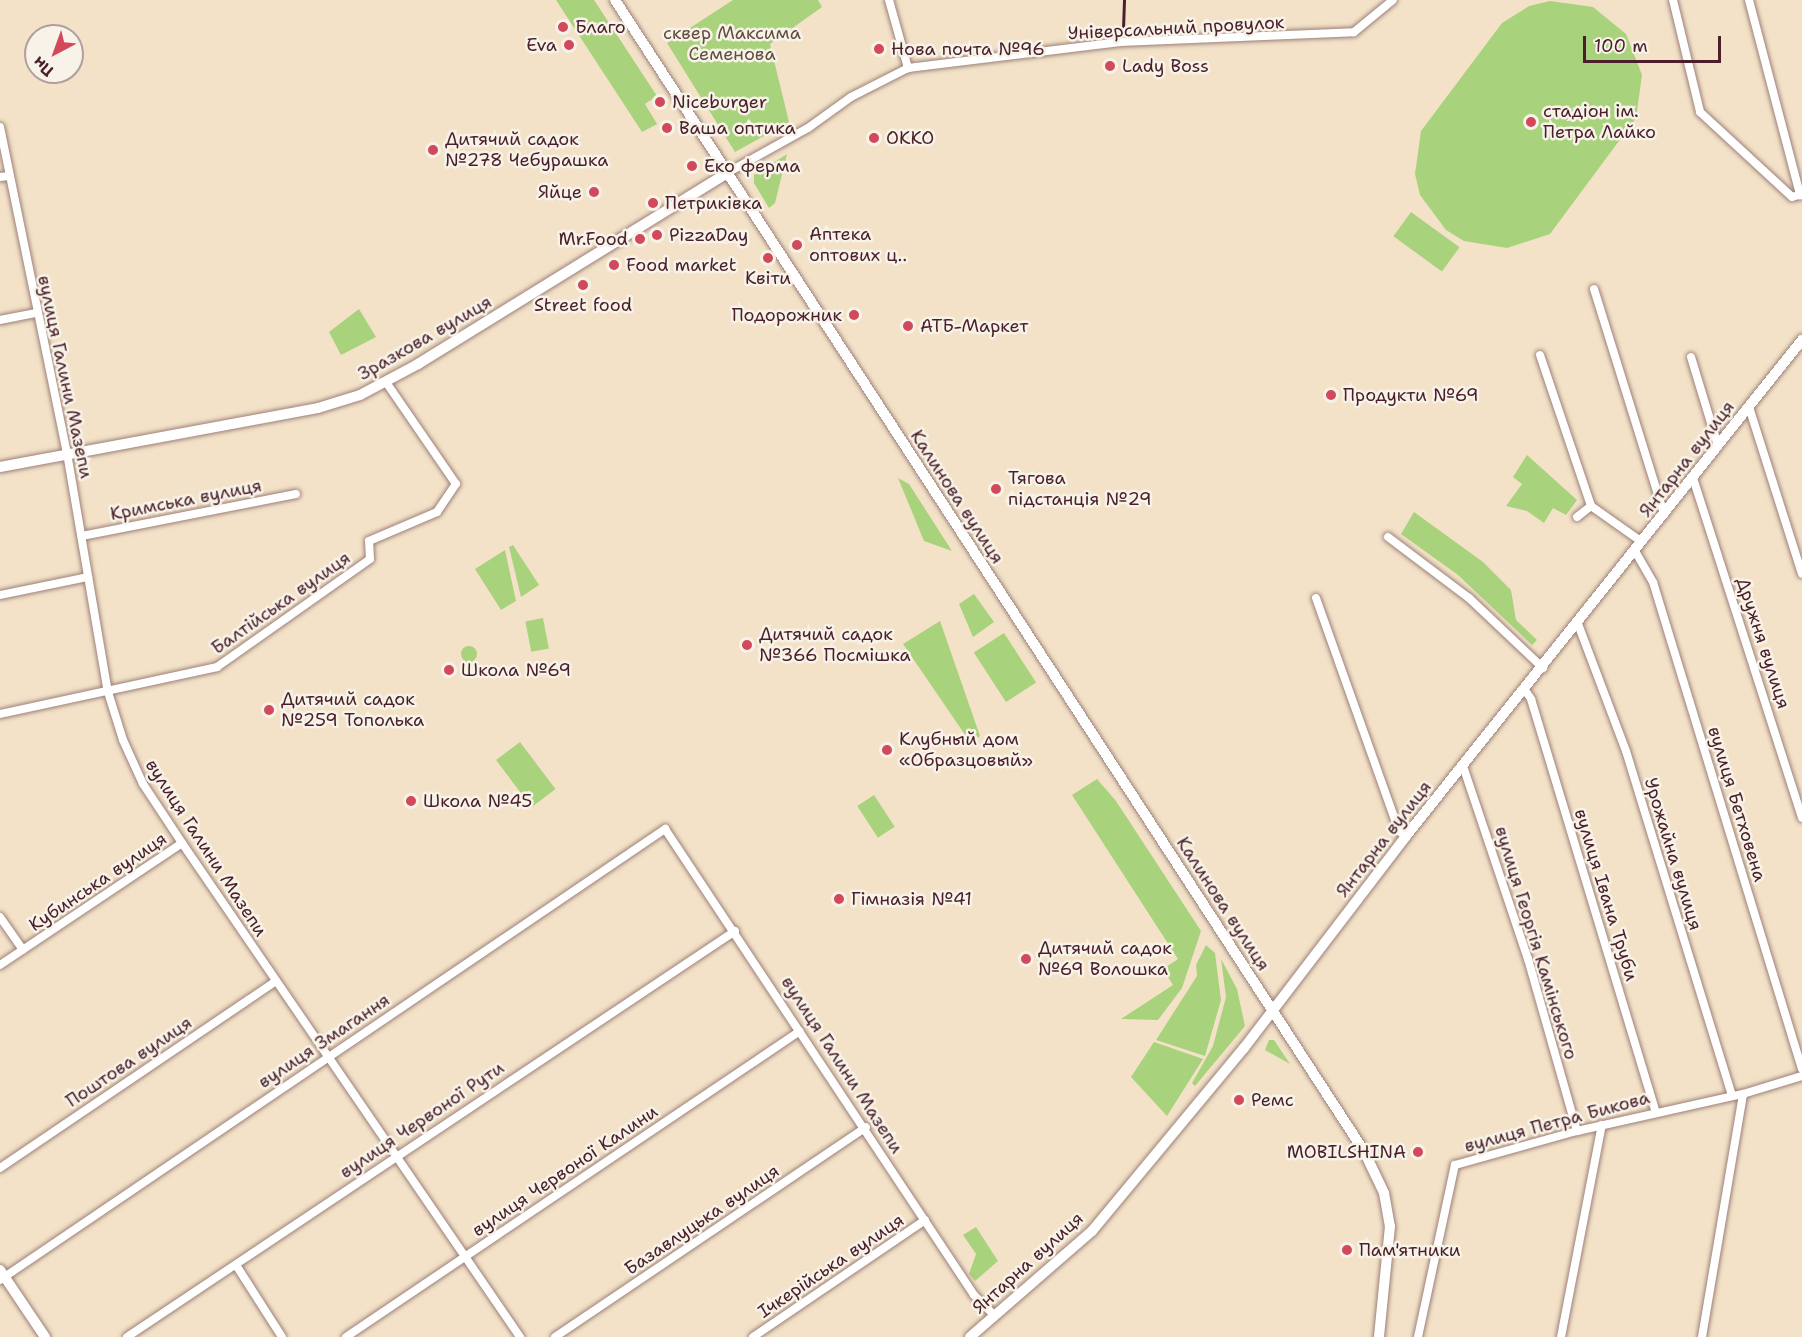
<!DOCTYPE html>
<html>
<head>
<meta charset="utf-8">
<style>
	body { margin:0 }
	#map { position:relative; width:1802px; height:1337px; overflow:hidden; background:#f3e2c8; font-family:"Shantell Sans",sans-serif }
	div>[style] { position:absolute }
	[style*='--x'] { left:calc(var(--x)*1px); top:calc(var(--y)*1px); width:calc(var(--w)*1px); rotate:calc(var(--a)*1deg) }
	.green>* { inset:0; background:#a9d27d; transform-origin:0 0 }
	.round { border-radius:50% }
	.roads { filter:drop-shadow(0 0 2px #9e807a) drop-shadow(0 0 2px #9e807a) }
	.street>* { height:8px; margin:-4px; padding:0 4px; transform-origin:4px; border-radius:4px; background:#fff }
	.secondary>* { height:10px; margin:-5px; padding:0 5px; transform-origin:5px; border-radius:5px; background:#fff }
	.rail>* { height:3px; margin:-1.5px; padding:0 1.5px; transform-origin:1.5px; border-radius:1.5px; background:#4a1f2b }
	.dots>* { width:16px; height:16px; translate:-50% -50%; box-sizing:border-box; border:3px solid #f7f3e8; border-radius:50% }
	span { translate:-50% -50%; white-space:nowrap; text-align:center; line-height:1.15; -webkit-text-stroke:5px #f7f3e8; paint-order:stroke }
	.poi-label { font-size:18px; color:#4a1f2b }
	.left { translate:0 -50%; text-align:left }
	.right { translate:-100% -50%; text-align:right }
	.street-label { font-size:18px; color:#4a1f2b }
	.park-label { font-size:18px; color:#624c40 }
	.north { position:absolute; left:24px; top:24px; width:60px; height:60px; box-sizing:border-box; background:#f7f3e8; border:2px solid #b29e9c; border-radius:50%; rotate:221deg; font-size:16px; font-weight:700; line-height:24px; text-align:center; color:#4a1f2b }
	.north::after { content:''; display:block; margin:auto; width:21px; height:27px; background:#d1495b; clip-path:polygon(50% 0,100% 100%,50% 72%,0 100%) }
	.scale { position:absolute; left:1583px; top:36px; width:138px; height:27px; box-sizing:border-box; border:3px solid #4a1f2b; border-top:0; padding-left:8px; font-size:18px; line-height:21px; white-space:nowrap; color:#4a1f2b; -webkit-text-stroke:4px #f7f3e8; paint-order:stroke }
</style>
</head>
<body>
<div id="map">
	<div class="green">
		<i style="clip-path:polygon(556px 0,594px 0,657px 96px,645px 104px,657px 124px,642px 132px)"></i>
		<i style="clip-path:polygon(733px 0,818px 0,822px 7px,770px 44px,789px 122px,735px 152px,667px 43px)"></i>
		<i style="clip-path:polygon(1550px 1px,1593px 7px,1626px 34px,1642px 75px,1636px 118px,1550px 234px,1507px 248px,1464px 241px,1446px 230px,1420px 195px,1415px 174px,1421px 131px,1502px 23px,1529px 6px)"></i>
		<i style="clip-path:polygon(787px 154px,775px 203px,769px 208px,754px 183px,754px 175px)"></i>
		<i style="left:1411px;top:212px;width:60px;height:30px;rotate:36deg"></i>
		<i style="clip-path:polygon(359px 309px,376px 337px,341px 355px,329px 332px)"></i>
		<i style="clip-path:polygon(1527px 455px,1577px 500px,1566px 515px,1553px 508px,1544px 523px,1527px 511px,1506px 506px,1522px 484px,1513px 477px)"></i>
		<i style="clip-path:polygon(898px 478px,909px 484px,952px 551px,924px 541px)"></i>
		<i style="clip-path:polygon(1414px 512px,1483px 562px,1511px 590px,1516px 620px,1537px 640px,1532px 645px,1458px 575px,1401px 534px)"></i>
		<i style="clip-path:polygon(513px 545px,539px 585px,521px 597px,509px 547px)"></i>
		<i style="clip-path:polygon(505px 550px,516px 601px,501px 610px,475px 569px)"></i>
		<i style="clip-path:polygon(974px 594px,994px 622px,973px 637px,959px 604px)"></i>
		<i style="left:543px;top:618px;width:31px;height:18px;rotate:79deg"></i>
		<i style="clip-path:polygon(940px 621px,980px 736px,970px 742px,903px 644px)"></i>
		<i style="left:1004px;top:633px;width:59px;height:36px;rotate:57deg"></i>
		<i class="round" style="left:461px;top:646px;width:16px;height:16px"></i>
		<i style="left:520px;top:742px;width:59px;height:30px;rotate:53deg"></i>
		<i style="clip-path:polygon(1097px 779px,1116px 801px,1201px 931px,1182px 988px,1158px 1020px,1121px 1019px,1173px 985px,1163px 969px,1178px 959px,1072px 795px)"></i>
		<i style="left:874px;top:795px;width:38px;height:20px;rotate:57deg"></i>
		<i style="clip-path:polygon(1206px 945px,1215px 953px,1221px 1000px,1205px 1056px,1156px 1040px,1197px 976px,1196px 965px)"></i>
		<i style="clip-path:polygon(1221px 959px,1237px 989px,1245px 1026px,1195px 1086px,1192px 1083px,1213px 1046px,1226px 997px)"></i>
		<i style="clip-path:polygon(1269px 1040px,1274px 1040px,1290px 1064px,1265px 1050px)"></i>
		<i style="clip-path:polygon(1154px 1042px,1203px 1059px,1167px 1116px,1131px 1077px)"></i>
		<i style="clip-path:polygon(976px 1227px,998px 1261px,975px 1281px,969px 1274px,976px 1254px,963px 1235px)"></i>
	</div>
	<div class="roads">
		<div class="street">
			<i style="--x:889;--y:0;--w:71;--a:74.4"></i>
			<i style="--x:1673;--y:0;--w:115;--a:76.4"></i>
			<i style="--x:1700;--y:112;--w:125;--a:42.7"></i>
			<i style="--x:1792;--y:197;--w:10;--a:-17"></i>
			<i style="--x:1749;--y:0;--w:202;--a:75.3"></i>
			<i style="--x:0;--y:127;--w:333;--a:78.4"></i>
			<i style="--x:67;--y:453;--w:242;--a:80.3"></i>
			<i style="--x:108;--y:692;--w:50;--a:72.6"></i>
			<i style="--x:123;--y:740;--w:48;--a:65.6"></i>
			<i style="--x:143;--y:784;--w:71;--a:56.5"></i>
			<i style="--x:182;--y:843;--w:599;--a:55.62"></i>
			<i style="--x:727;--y:173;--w:93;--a:-29.1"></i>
			<i style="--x:808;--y:128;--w:53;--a:-35.8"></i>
			<i style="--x:851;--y:97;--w:64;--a:-27"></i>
			<i style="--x:908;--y:68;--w:214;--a:-7"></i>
			<i style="--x:1120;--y:42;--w:234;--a:-2.4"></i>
			<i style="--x:1354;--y:32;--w:50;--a:-39.4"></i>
			<i style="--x:0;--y:177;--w:9;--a:-6"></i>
			<i style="--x:1594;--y:289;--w:236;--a:72.7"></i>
			<i style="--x:0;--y:320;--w:37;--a:-11"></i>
			<i style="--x:1540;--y:355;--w:159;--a:71.3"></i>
			<i style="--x:1691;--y:357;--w:93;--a:73.1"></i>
			<i style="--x:1749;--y:407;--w:175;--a:72.4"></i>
			<i style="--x:1693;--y:478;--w:357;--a:72.2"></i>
			<i style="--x:1577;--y:517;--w:18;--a:-38"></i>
			<i style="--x:1591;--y:506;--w:62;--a:35.2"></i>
			<i style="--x:82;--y:536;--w:218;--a:-11.1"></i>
			<i style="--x:1388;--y:537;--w:101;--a:37"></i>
			<i style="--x:1469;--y:598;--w:102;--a:43.4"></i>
			<i style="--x:1635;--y:551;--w:36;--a:60"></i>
			<i style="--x:1653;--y:582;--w:509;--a:72.99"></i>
			<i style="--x:0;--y:595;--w:90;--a:-11.6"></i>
			<i style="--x:1316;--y:598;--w:247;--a:70.4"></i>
			<i style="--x:1399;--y:831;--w:9;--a:36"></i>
			<i style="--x:1578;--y:624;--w:136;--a:69.3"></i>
			<i style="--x:1626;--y:751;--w:360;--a:72.9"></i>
			<i style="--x:1525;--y:690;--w:11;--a:56"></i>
			<i style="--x:1531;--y:699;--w:430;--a:73.2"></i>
			<i style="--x:0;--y:714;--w:222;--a:-12.2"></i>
			<i style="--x:217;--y:667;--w:187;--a:-35.2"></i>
			<i style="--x:370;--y:559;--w:18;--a:-93"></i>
			<i style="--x:369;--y:541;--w:74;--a:-23.1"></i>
			<i style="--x:437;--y:512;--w:34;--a:-56"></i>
			<i style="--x:456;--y:484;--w:124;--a:-124.5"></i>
			<i style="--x:1463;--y:766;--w:204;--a:71.4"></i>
			<i style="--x:1528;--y:959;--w:179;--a:74.1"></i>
			<i style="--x:0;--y:917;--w:40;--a:55.1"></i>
			<i style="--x:0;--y:965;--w:219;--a:-33.8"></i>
			<i style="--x:0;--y:1168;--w:333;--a:-34.1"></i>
			<i style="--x:236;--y:1265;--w:85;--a:57.4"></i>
			<i style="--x:0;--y:1280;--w:804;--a:-34.14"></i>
			<i style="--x:665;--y:829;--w:559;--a:56.45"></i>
			<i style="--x:974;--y:1295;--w:28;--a:45"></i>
			<i style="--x:127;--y:1337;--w:731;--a:-33.73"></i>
			<i style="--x:346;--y:1337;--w:547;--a:-33.98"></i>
			<i style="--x:555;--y:1337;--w:375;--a:-34"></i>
			<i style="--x:753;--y:1337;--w:208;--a:-34.2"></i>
			<i style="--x:1418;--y:1337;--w:176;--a:-77.9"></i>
			<i style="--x:1455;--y:1165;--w:127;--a:-15.6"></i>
			<i style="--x:1577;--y:1131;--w:170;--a:-12.6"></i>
			<i style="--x:1743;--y:1094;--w:62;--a:-17"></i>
			<i style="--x:1561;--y:1337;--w:216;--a:-79.1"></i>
			<i style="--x:1702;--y:1337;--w:246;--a:-80.4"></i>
		</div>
		<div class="secondary">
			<i style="--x:615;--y:0;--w:1373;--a:56.95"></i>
			<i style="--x:1364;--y:1151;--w:47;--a:64.5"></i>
			<i style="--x:1384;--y:1193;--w:34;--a:80"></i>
			<i style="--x:1390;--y:1226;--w:112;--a:95.7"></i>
			<i style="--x:0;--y:467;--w:323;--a:-10.5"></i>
			<i style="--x:318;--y:408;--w:44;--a:-17.2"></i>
			<i style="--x:360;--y:395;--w:66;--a:-28.1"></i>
			<i style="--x:418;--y:364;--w:363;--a:-31.7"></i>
			<i style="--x:0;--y:1270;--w:81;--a:56.1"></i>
			<i style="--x:970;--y:1337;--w:162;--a:-41"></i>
			<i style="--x:1092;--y:1231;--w:238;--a:-50.3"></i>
			<i style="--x:1244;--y:1048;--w:267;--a:-52.6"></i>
			<i style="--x:1406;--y:836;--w:635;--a:-51.4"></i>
		</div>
	</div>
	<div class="rail">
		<i style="--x:1123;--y:29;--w:29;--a:-88"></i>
	</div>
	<div class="dots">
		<i style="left:563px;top:27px;background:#d1495b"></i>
		<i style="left:569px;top:45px;background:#d1495b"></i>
		<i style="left:879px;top:49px;background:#d1495b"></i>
		<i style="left:1110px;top:66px;background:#d1495b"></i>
		<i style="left:660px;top:102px;background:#d1495b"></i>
		<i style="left:1531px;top:122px;background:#d1495b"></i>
		<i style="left:667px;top:128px;background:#d1495b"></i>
		<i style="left:874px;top:138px;background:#d1495b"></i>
		<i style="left:433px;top:150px;background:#d1495b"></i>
		<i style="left:692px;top:166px;background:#d1495b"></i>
		<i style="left:594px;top:192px;background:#d1495b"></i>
		<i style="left:653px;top:203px;background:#d1495b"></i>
		<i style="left:657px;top:235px;background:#d1495b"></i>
		<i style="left:640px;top:239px;background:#d1495b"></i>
		<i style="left:797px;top:245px;background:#d1495b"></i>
		<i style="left:768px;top:258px;background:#d1495b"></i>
		<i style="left:614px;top:265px;background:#d1495b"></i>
		<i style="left:583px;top:285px;background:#d1495b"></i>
		<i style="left:854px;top:315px;background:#d1495b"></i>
		<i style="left:908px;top:326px;background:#d1495b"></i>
		<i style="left:1331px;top:395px;background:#d1495b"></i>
		<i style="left:996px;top:489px;background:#d1495b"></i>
		<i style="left:747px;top:645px;background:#d1495b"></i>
		<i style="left:449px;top:670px;background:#d1495b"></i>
		<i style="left:269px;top:710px;background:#d1495b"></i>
		<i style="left:887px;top:750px;background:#d1495b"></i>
		<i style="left:411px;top:801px;background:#d1495b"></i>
		<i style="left:839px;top:899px;background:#d1495b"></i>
		<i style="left:1026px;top:959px;background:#d1495b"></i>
		<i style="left:1239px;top:1100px;background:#d1495b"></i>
		<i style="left:1418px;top:1152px;background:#d1495b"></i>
		<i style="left:1347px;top:1250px;background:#d1495b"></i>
	</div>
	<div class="poi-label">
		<span class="left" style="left:575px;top:27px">Благо</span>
		<span class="right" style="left:557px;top:45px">Eva</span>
		<span class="left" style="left:891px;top:49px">Нова почта №96</span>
		<span class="left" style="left:1122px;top:66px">Lady Boss</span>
		<span class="left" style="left:672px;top:102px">Niceburger</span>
		<span class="left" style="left:1543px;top:122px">стадіон ім.<br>Петра Лайко</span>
		<span class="left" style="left:679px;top:128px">Ваша оптика</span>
		<span class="left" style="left:886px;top:138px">OKKO</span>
		<span class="left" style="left:445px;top:150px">Дитячий садок<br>№278 Чебурашка</span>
		<span class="left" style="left:704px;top:166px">Еко ферма</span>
		<span class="right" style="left:582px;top:192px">Яйце</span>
		<span class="left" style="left:665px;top:203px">Петриківка</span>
		<span class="left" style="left:669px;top:235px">PizzaDay</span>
		<span class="left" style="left:809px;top:245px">Аптека<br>оптових ц‥</span>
		<span class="right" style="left:628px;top:239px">Mr.Food</span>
		<span class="left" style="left:626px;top:265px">Food market</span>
		<span style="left:768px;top:278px">Квіти</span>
		<span style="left:583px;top:305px">Street food</span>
		<span class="right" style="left:842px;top:315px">Подорожник</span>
		<span class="left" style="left:920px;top:326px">АТБ-Маркет</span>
		<span class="left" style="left:1343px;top:395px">Продукти №69</span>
		<span class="left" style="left:1008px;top:489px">Тягова<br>пiдстанцiя №29</span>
		<span class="left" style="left:759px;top:645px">Дитячий садок<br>№366 Посмішка</span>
		<span class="left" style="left:461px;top:670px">Школа №69</span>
		<span class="left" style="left:281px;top:710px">Дитячий садок<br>№259 Тополька</span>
		<span class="left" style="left:899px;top:750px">Клубный дом<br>«Образцовый»</span>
		<span class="left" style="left:423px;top:801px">Школа №45</span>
		<span class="left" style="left:851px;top:899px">Гімназія №41</span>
		<span class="left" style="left:1038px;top:959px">Дитячий садок<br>№69 Волошка</span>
		<span class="left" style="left:1251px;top:1100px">Ремс</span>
		<span class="right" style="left:1406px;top:1152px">MOBILSHINA</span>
		<span class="left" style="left:1359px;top:1250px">Пам'ятники</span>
	</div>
	<div class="street-label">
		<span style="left:1176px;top:28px;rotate:-3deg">Універсальний провулок</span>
		<span style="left:425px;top:338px;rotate:-30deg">Зразкова вулиця</span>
		<span style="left:65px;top:377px;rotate:78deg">вулиця Галини Мазепи</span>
		<span style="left:1687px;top:459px;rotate:-52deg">Янтарна вулиця</span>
		<span style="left:957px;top:497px;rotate:57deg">Калинова вулиця</span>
		<span style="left:186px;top:500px;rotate:-11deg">Кримська вулиця</span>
		<span style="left:281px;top:603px;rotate:-35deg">Балтійська вулиця</span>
		<span style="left:1763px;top:643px;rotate:72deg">Дружня вулиця</span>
		<span style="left:1737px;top:804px;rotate:73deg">вулиця Бетховена</span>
		<span style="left:1384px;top:839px;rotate:-52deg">Янтарна вулиця</span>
		<span style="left:206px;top:848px;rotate:57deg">вулиця Галини Мазепи</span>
		<span style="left:1673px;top:854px;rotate:73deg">Урожайна вулиця</span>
		<span style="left:98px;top:882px;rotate:-34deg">Кубинська вулиця</span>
		<span style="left:1606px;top:895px;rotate:73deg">вулиця Івана Труби</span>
		<span style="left:1223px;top:904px;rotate:57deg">Калинова вулиця</span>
		<span style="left:1536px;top:943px;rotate:73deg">вулиця Георгія Камінського</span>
		<span style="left:324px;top:1041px;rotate:-34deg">вулиця Змагання</span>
		<span style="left:129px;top:1062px;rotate:-34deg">Поштова вулиця</span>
		<span style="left:842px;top:1065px;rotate:57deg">вулиця Галини Мазепи</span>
		<span style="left:422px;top:1120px;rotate:-34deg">вулиця Червоної Рути</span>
		<span style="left:1557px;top:1122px;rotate:-15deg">вулиця Петра Бикова</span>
		<span style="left:565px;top:1171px;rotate:-34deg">вулиця Червоної Калини</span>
		<span style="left:702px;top:1220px;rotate:-34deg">Базавлуцька вулиця</span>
		<span style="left:1028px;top:1263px;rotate:-42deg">Янтарна вулиця</span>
		<span style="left:831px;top:1266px;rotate:-34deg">Ічкерійська вулиця</span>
	</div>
	<div class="park-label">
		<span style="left:732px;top:44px">сквер Максима<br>Семенова</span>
	</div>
	<div class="north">Пн</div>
	<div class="scale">100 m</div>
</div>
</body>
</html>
